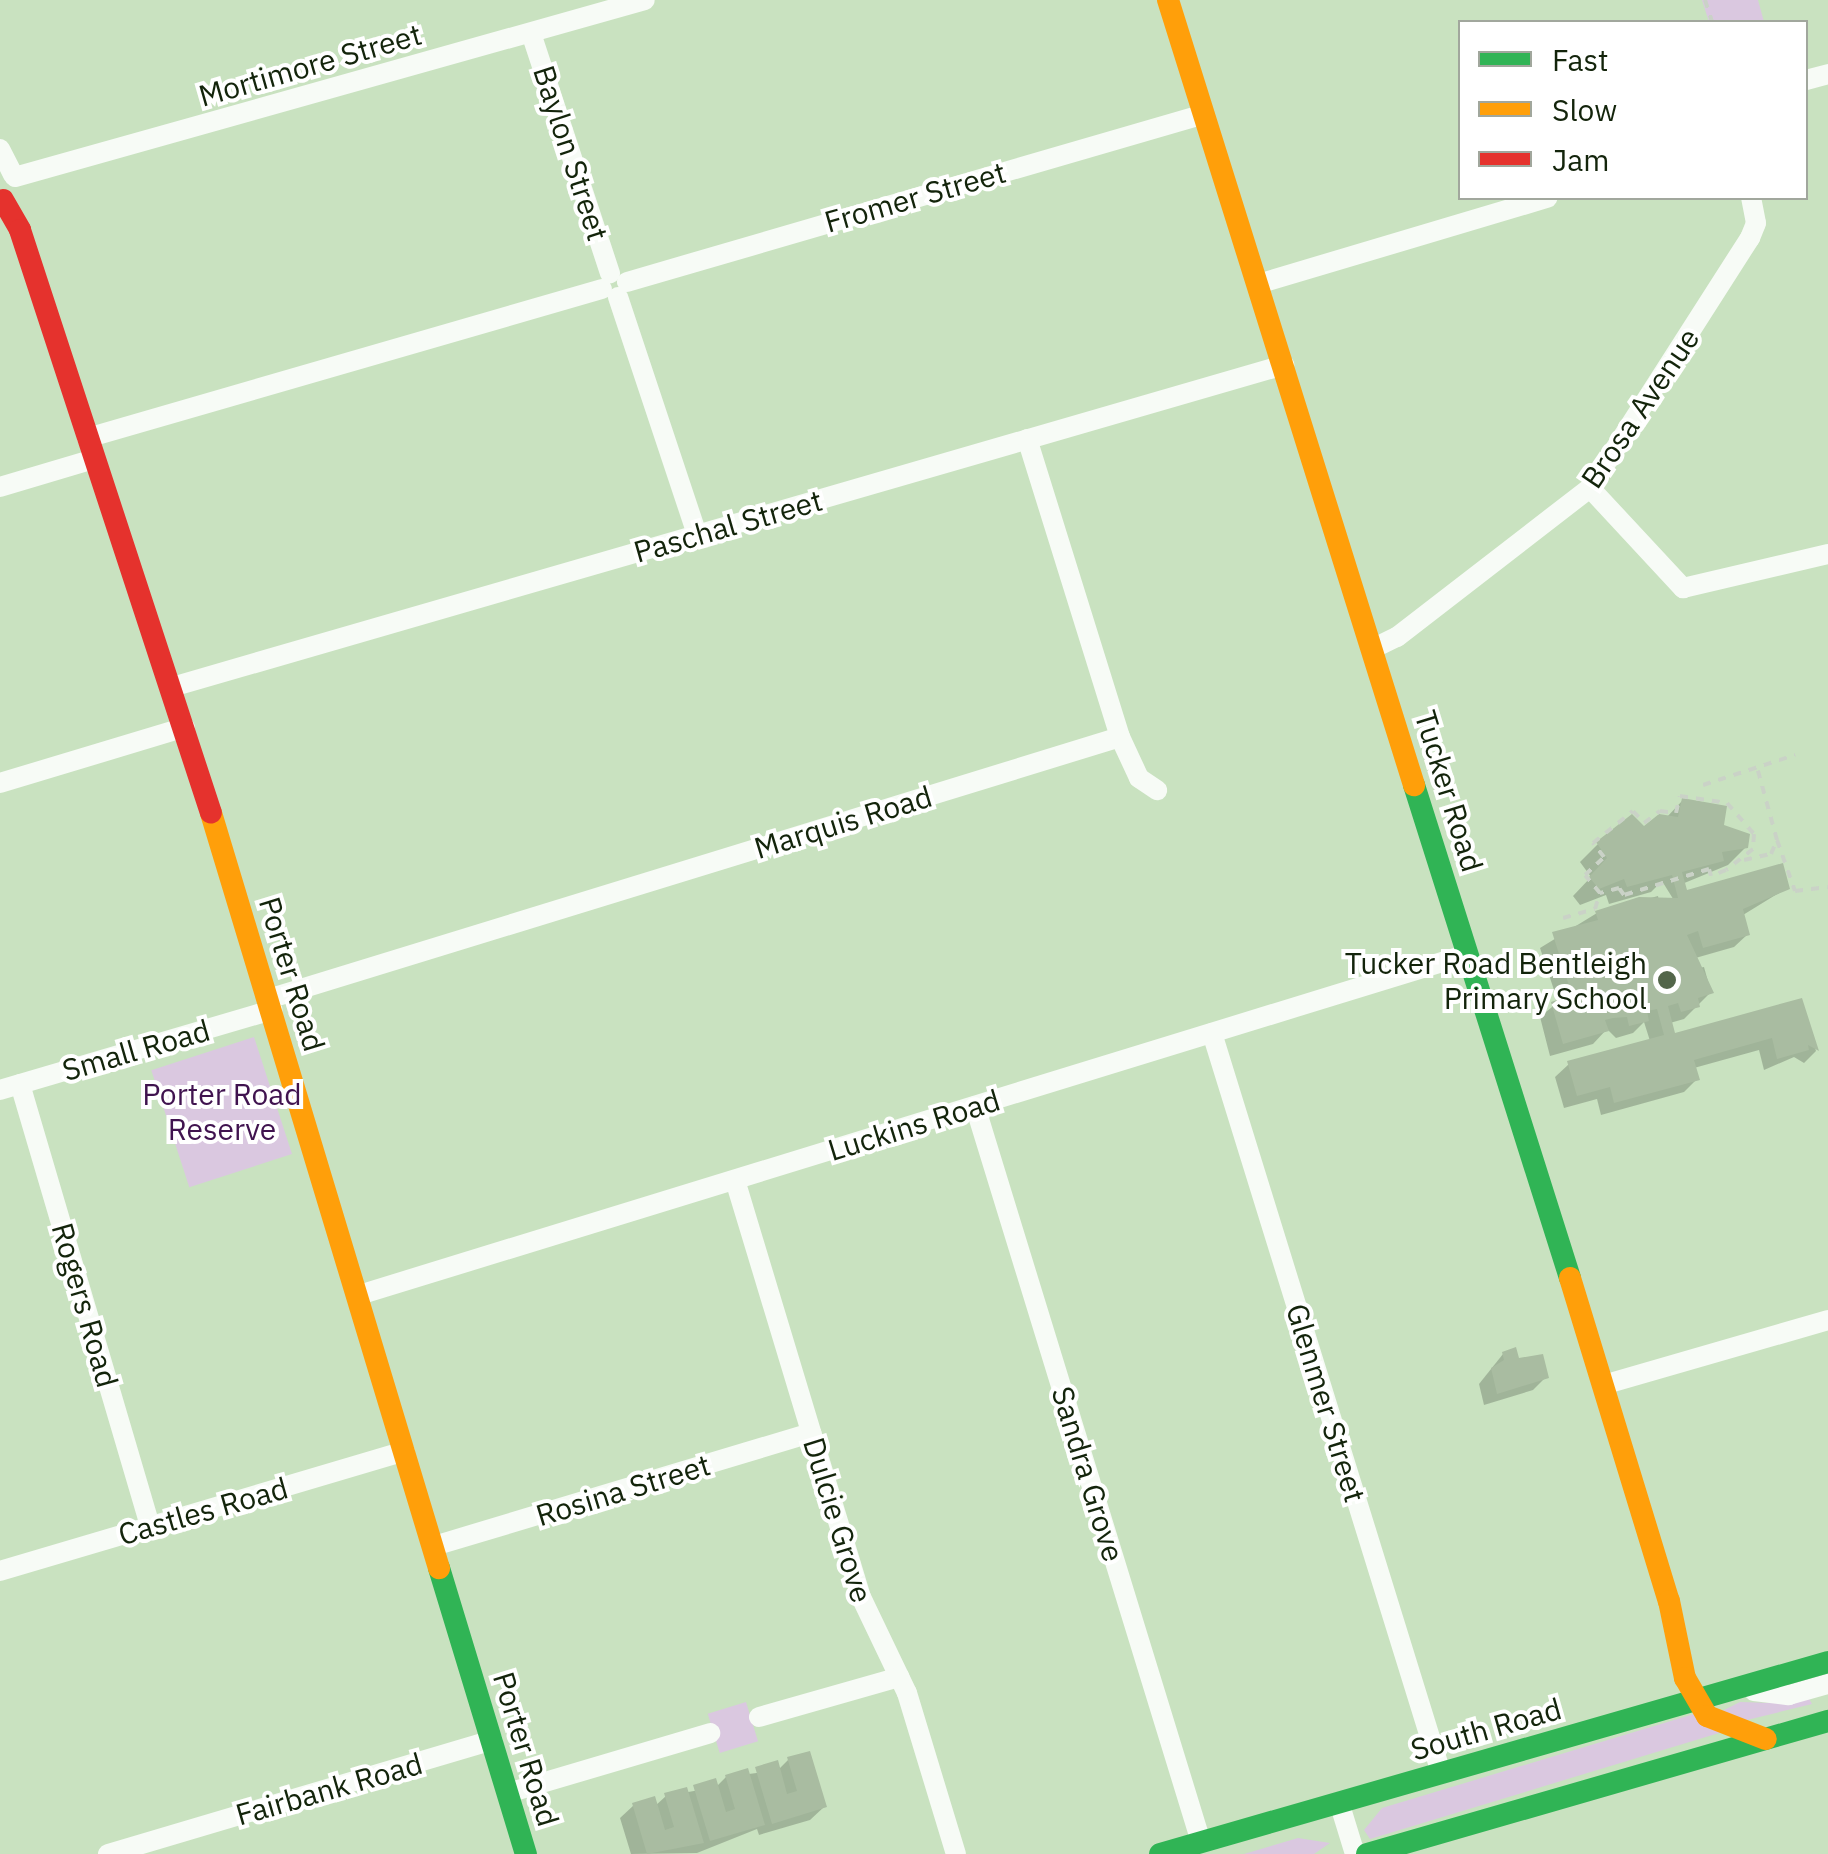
<!DOCTYPE html>
<html>
<head>
<meta charset="utf-8">
<style>
	body { margin:0 }
	#map { position:relative; width:1828px; height:1854px; overflow:hidden; background:#c9e2c0; font-family:"IBM Plex Sans",sans-serif }
	div>[style] { position:absolute }
	[style*='--x'] { left:calc(var(--x)*1px); top:calc(var(--y)*1px); width:calc(var(--w)*1px); rotate:calc(var(--a)*1deg) }
	.green>* { inset:0; background:#dac8e0; transform-origin:0 0 }
	.shadow>* { inset:0; background:#0003 }
	.building>* { inset:0; background:#a9bca1 }
	.path>* { height:4px; margin-top:-2px; transform-origin:0; background:repeating-linear-gradient(90deg,#cad2c7 0 8px,transparent 0 16px) }
	.street>* { height:20px; margin:-10px; padding:0 10px; transform-origin:10px; border-radius:10px; background:#f7fbf6 }
	.fast>* { height:22px; margin:-11px; padding:0 11px; transform-origin:11px; border-radius:11px; background:#30b455 }
	.slow>* { height:22px; margin:-11px; padding:0 11px; transform-origin:11px; border-radius:11px; background:#ff9f0a }
	.jam>* { height:22px; margin:-11px; padding:0 11px; transform-origin:11px; border-radius:11px; background:#e5322d }
	.dots>* { width:28px; height:28px; translate:-50% -50%; box-sizing:border-box; border:5px solid #fff; border-radius:50% }
	span { translate:-50% -50%; white-space:nowrap; text-align:center; line-height:1.15; -webkit-text-stroke:8px #fff; paint-order:stroke }
	.street-label { font-size:30px; color:#13240b }
	.poi-label { font-size:30px; color:#13240b }
	.right { translate:-100% -50%; text-align:right }
	.park-label { font-size:30px; color:#40134f }
	.legend { position:absolute; left:1458px; top:20px; width:350px; height:180px; box-sizing:border-box; background:#fff; border:2px solid #a1a79d; margin:0; padding:12px 18px; list-style:none; font-size:30px; color:#13240b }
	.legend li { display:flex; align-items:center; gap:20px; height:50px }
	.legend b { width:50px; border:2px solid #a1a79d }
</style>
</head>
<body>
<div id="map">
	<div class="green">
		<i style="clip-path:polygon(1702px 0,1758px 0,1764px 22px,1709px 22px)"></i>
		<i style="left:254px;top:1037px;width:123px;height:108px;rotate:72deg"></i>
		<i style="clip-path:polygon(1807px 1695px,1812px 1704px,1747px 1720px,1716px 1714px,1740px 1702px,1772px 1703px)"></i>
		<i style="left:746px;top:1702px;width:41px;height:40px;rotate:73deg"></i>
		<i style="clip-path:polygon(1694px 1714px,1729px 1730px,1370px 1839px,1364px 1830px,1382px 1808px)"></i>
		<i style="clip-path:polygon(1298px 1838px,1330px 1843px,1314px 1854px,1244px 1854px)"></i>
	</div>
	<div class="shadow">
		<i style="clip-path:polygon(1682px 801px,1746px 847px,1728px 865px,1682px 884px,1685px 894px,1787px 888px,1743px 915px,1748px 934px,1734px 947px,1692px 959px,1694px 969px,1704px 967px,1711px 992px,1684px 1019px,1670px 1023px,1673px 1036px,1801px 1001px,1816px 1051px,1804px 1063px,1794px 1057px,1764px 1070px,1759px 1050px,1694px 1068px,1697px 1079px,1684px 1092px,1601px 1115px,1597px 1099px,1564px 1108px,1555px 1077px,1569px 1064px,1650px 1041px,1644px 1022px,1633px 1033px,1616px 1038px,1607px 1029px,1593px 1044px,1550px 1056px,1540px 1017px,1558px 1002px,1540px 948px,1597px 913px,1658px 896px,1660px 906px,1675px 902px,1662px 881px,1651px 892px,1609px 904px,1606px 895px,1580px 905px,1573px 896px,1591px 877px,1580px 862px,1598px 844px,1666px 818px)"></i>
		<i style="clip-path:polygon(1503px 1354px,1546px 1377px,1533px 1390px,1484px 1405px,1479px 1384px)"></i>
		<i style="clip-path:polygon(788px 1760px,824px 1807px,810px 1820px,759px 1835px,757px 1829px,697px 1853px,631px 1854px,620px 1818px,634px 1805px,655px 1806px,666px 1796px,716px 1787px,726px 1777px,778px 1770px)"></i>
	</div>
	<div class="building">
		<i style="clip-path:polygon(1682px 798px,1727px 806px,1724px 825px,1750px 834px,1748px 848px,1722px 852px,1724px 861px,1682px 872px,1687px 890px,1783px 863px,1790px 889px,1743px 909px,1750px 935px,1703px 948px,1698px 931px,1687px 935px,1714px 993px,1698px 998px,1700px 1007px,1681px 1012px,1678px 1003px,1668px 1006px,1675px 1033px,1802px 998px,1819px 1051px,1808px 1045px,1809px 1050px,1777px 1059px,1772px 1038px,1694px 1060px,1700px 1080px,1614px 1103px,1610px 1087px,1577px 1096px,1567px 1061px,1664px 1035px,1657px 1009px,1647px 1011px,1649px 1021px,1629px 1026px,1627px 1017px,1613px 1018px,1605px 1020px,1609px 1031px,1563px 1044px,1551px 1002px,1572px 995px,1552px 932px,1598px 920px,1595px 911px,1639px 897px,1678px 898px,1672px 875px,1627px 887px,1624px 879px,1599px 889px,1589px 877px,1607px 858px,1596px 842px,1632px 814px,1644px 826px,1659px 814px,1678px 817px)"></i>
		<i style="clip-path:polygon(1516px 1347px,1519px 1358px,1543px 1354px,1549px 1378px,1497px 1394px,1491px 1368px,1504px 1360px,1502px 1352px)"></i>
		<i style="clip-path:polygon(810px 1751px,827px 1807px,772px 1824px,755px 1767px,778px 1760px,787px 1794px,797px 1791px,787px 1757px)"></i>
		<i style="clip-path:polygon(748px 1768px,765px 1825px,710px 1841px,693px 1785px,716px 1778px,726px 1812px,735px 1809px,725px 1775px)"></i>
		<i style="clip-path:polygon(687px 1787px,704px 1843px,647px 1854px,632px 1803px,655px 1796px,665px 1830px,674px 1827px,664px 1793px)"></i>
	</div>
	<div class="path">
		<i style="--x:1705;--y:0;--w:23;--a:72"></i>
		<i style="--x:1703;--y:785;--w:97;--a:-18.1"></i>
		<i style="--x:1777;--y:840;--w:54;--a:70.6"></i>
		<i style="--x:1795;--y:891;--w:33;--a:-7"></i>
		<i style="--x:1744;--y:860;--w:28;--a:-13"></i>
		<i style="--x:1771;--y:854;--w:15;--a:-67"></i>
		<i style="--x:1777;--y:840;--w:72;--a:-105.4"></i>
		<i style="--x:1563;--y:918;--w:33;--a:-16"></i>
		<i style="--x:1595;--y:909;--w:17;--a:-73"></i>
		<i style="--x:1600;--y:893;--w:23;--a:-130"></i>
		<i style="--x:1585;--y:875;--w:26;--a:-43"></i>
		<i style="--x:1604;--y:857;--w:18;--a:-128"></i>
		<i style="--x:1593;--y:843;--w:51;--a:-38.7"></i>
		<i style="--x:1633;--y:811;--w:16;--a:47"></i>
		<i style="--x:1644;--y:823;--w:20;--a:-37"></i>
		<i style="--x:1660;--y:811;--w:16;--a:7"></i>
		<i style="--x:1676;--y:813;--w:17;--a:-77"></i>
		<i style="--x:1680;--y:796;--w:48;--a:8.5"></i>
		<i style="--x:1727;--y:803;--w:41;--a:48.9"></i>
		<i style="--x:1754;--y:834;--w:15;--a:94"></i>
		<i style="--x:1753;--y:849;--w:34;--a:142"></i>
		<i style="--x:1726;--y:870;--w:16;--a:158"></i>
		<i style="--x:1711;--y:876;--w:7;--a:-106"></i>
		<i style="--x:1709;--y:869;--w:89;--a:163"></i>
		<i style="--x:1624;--y:895;--w:9;--a:-126"></i>
		<i style="--x:1619;--y:888;--w:20;--a:165"></i>
	</div>
	<div class="street">
		<i style="--x:531;--y:33;--w:253;--a:71.8"></i>
		<i style="--x:1806;--y:80;--w:23;--a:-15"></i>
		<i style="--x:0;--y:149;--w:29;--a:63"></i>
		<i style="--x:15;--y:177;--w:654;--a:-15.69"></i>
		<i style="--x:627;--y:282;--w:601;--a:-16.23"></i>
		<i style="--x:1258;--y:284;--w:302;--a:-16.6"></i>
		<i style="--x:618;--y:297;--w:251;--a:71.6"></i>
		<i style="--x:87;--y:438;--w:536;--a:-16.14"></i>
		<i style="--x:0;--y:487;--w:98;--a:-16.6"></i>
		<i style="--x:1590;--y:488;--w:137;--a:47.1"></i>
		<i style="--x:1683;--y:588;--w:149;--a:-13.2"></i>
		<i style="--x:1374;--y:648;--w:25;--a:-26"></i>
		<i style="--x:1397;--y:637;--w:244;--a:-37.7"></i>
		<i style="--x:1590;--y:488;--w:297;--a:-57.4"></i>
		<i style="--x:1750;--y:238;--w:16;--a:-68"></i>
		<i style="--x:1756;--y:223;--w:25;--a:-101"></i>
		<i style="--x:172;--y:687;--w:1158;--a:-16.15"></i>
		<i style="--x:1120;--y:737;--w:45;--a:65.1"></i>
		<i style="--x:1139;--y:778;--w:22;--a:34"></i>
		<i style="--x:0;--y:783;--w:193;--a:-16.8"></i>
		<i style="--x:268;--y:999;--w:891;--a:-17.09"></i>
		<i style="--x:1120;--y:737;--w:312;--a:-107.3"></i>
		<i style="--x:1212;--y:1033;--w:775;--a:72.8"></i>
		<i style="--x:20;--y:1084;--w:462;--a:73.6"></i>
		<i style="--x:0;--y:1090;--w:284;--a:-16.4"></i>
		<i style="--x:975;--y:1106;--w:770;--a:72.93"></i>
		<i style="--x:735;--y:1180;--w:436;--a:73.2"></i>
		<i style="--x:861;--y:1597;--w:106;--a:64.4"></i>
		<i style="--x:907;--y:1693;--w:168;--a:73.1"></i>
		<i style="--x:359;--y:1295;--w:1160;--a:-17.09"></i>
		<i style="--x:1603;--y:1385;--w:234;--a:-16.1"></i>
		<i style="--x:434;--y:1546;--w:394;--a:-16.7"></i>
		<i style="--x:0;--y:1571;--w:422;--a:-16.5"></i>
		<i style="--x:1754;--y:1691;--w:35;--a:7"></i>
		<i style="--x:1789;--y:1695;--w:41;--a:-15.8"></i>
		<i style="--x:759;--y:1717;--w:146;--a:-15.9"></i>
		<i style="--x:508;--y:1793;--w:211;--a:-16.5"></i>
		<i style="--x:1339;--y:1802;--w:54;--a:72.9"></i>
		<i style="--x:108;--y:1854;--w:401;--a:-16.5"></i>
	</div>
	<div class="fast">
		<i style="--x:1414;--y:785;--w:517;--a:72.44"></i>
		<i style="--x:439;--y:1568;--w:299;--a:73.1"></i>
		<i style="--x:1160;--y:1854;--w:695;--a:-16.04"></i>
		<i style="--x:1367;--y:1854;--w:480;--a:-16.1"></i>
	</div>
	<div class="slow">
		<i style="--x:1168;--y:0;--w:823;--a:72.6"></i>
		<i style="--x:211;--y:813;--w:789;--a:73.2"></i>
		<i style="--x:1570;--y:1278;--w:338;--a:73"></i>
		<i style="--x:1669;--y:1601;--w:79;--a:78.3"></i>
		<i style="--x:1685;--y:1678;--w:44;--a:59.9"></i>
		<i style="--x:1707;--y:1716;--w:63;--a:21.3"></i>
	</div>
	<div class="jam">
		<i style="--x:3;--y:200;--w:34;--a:60"></i>
		<i style="--x:20;--y:230;--w:613;--a:71.86"></i>
	</div>
	<div class="dots">
		<i style="left:1667px;top:980px;background:#53664a"></i>
	</div>
	<div class="street-label">
		<span style="left:310px;top:65px;rotate:-16deg">Mortimore Street</span>
		<span style="left:571px;top:153px;rotate:72deg">Baylon Street</span>
		<span style="left:915px;top:197px;rotate:-16deg">Fromer Street</span>
		<span style="left:1640px;top:408px;rotate:-56deg">Brosa Avenue</span>
		<span style="left:728px;top:526px;rotate:-16deg">Paschal Street</span>
		<span style="left:1449px;top:791px;rotate:73deg">Tucker Road</span>
		<span style="left:843px;top:822px;rotate:-17deg">Marquis Road</span>
		<span style="left:292px;top:974px;rotate:73deg">Porter Road</span>
		<span style="left:136px;top:1050px;rotate:-16deg">Small Road</span>
		<span style="left:914px;top:1125px;rotate:-17deg">Luckins Road</span>
		<span style="left:85px;top:1305px;rotate:74deg">Rogers Road</span>
		<span style="left:1326px;top:1403px;rotate:73deg">Glenmer Street</span>
		<span style="left:1088px;top:1474px;rotate:73deg">Sandra Grove</span>
		<span style="left:623px;top:1490px;rotate:-17deg">Rosina Street</span>
		<span style="left:203px;top:1511px;rotate:-16deg">Castles Road</span>
		<span style="left:838px;top:1520px;rotate:73deg">Dulcie Grove</span>
		<span style="left:1486px;top:1729px;rotate:-16deg">South Road</span>
		<span style="left:526px;top:1749px;rotate:73deg">Porter Road</span>
		<span style="left:329px;top:1789px;rotate:-16deg">Fairbank Road</span>
	</div>
	<div class="poi-label">
		<span class="right" style="left:1647px;top:980px">Tucker Road Bentleigh<br>Primary School</span>
	</div>
	<div class="park-label">
		<span style="left:222px;top:1111px">Porter Road<br>Reserve</span>
	</div>
	<ul class="legend">
	<li><b style="height:12px;background:#30b455"></b>Fast</li>
	<li><b style="height:12px;background:#ff9f0a"></b>Slow</li>
	<li><b style="height:12px;background:#e5322d"></b>Jam</li>
	</ul>
</div>
</body>
</html>
